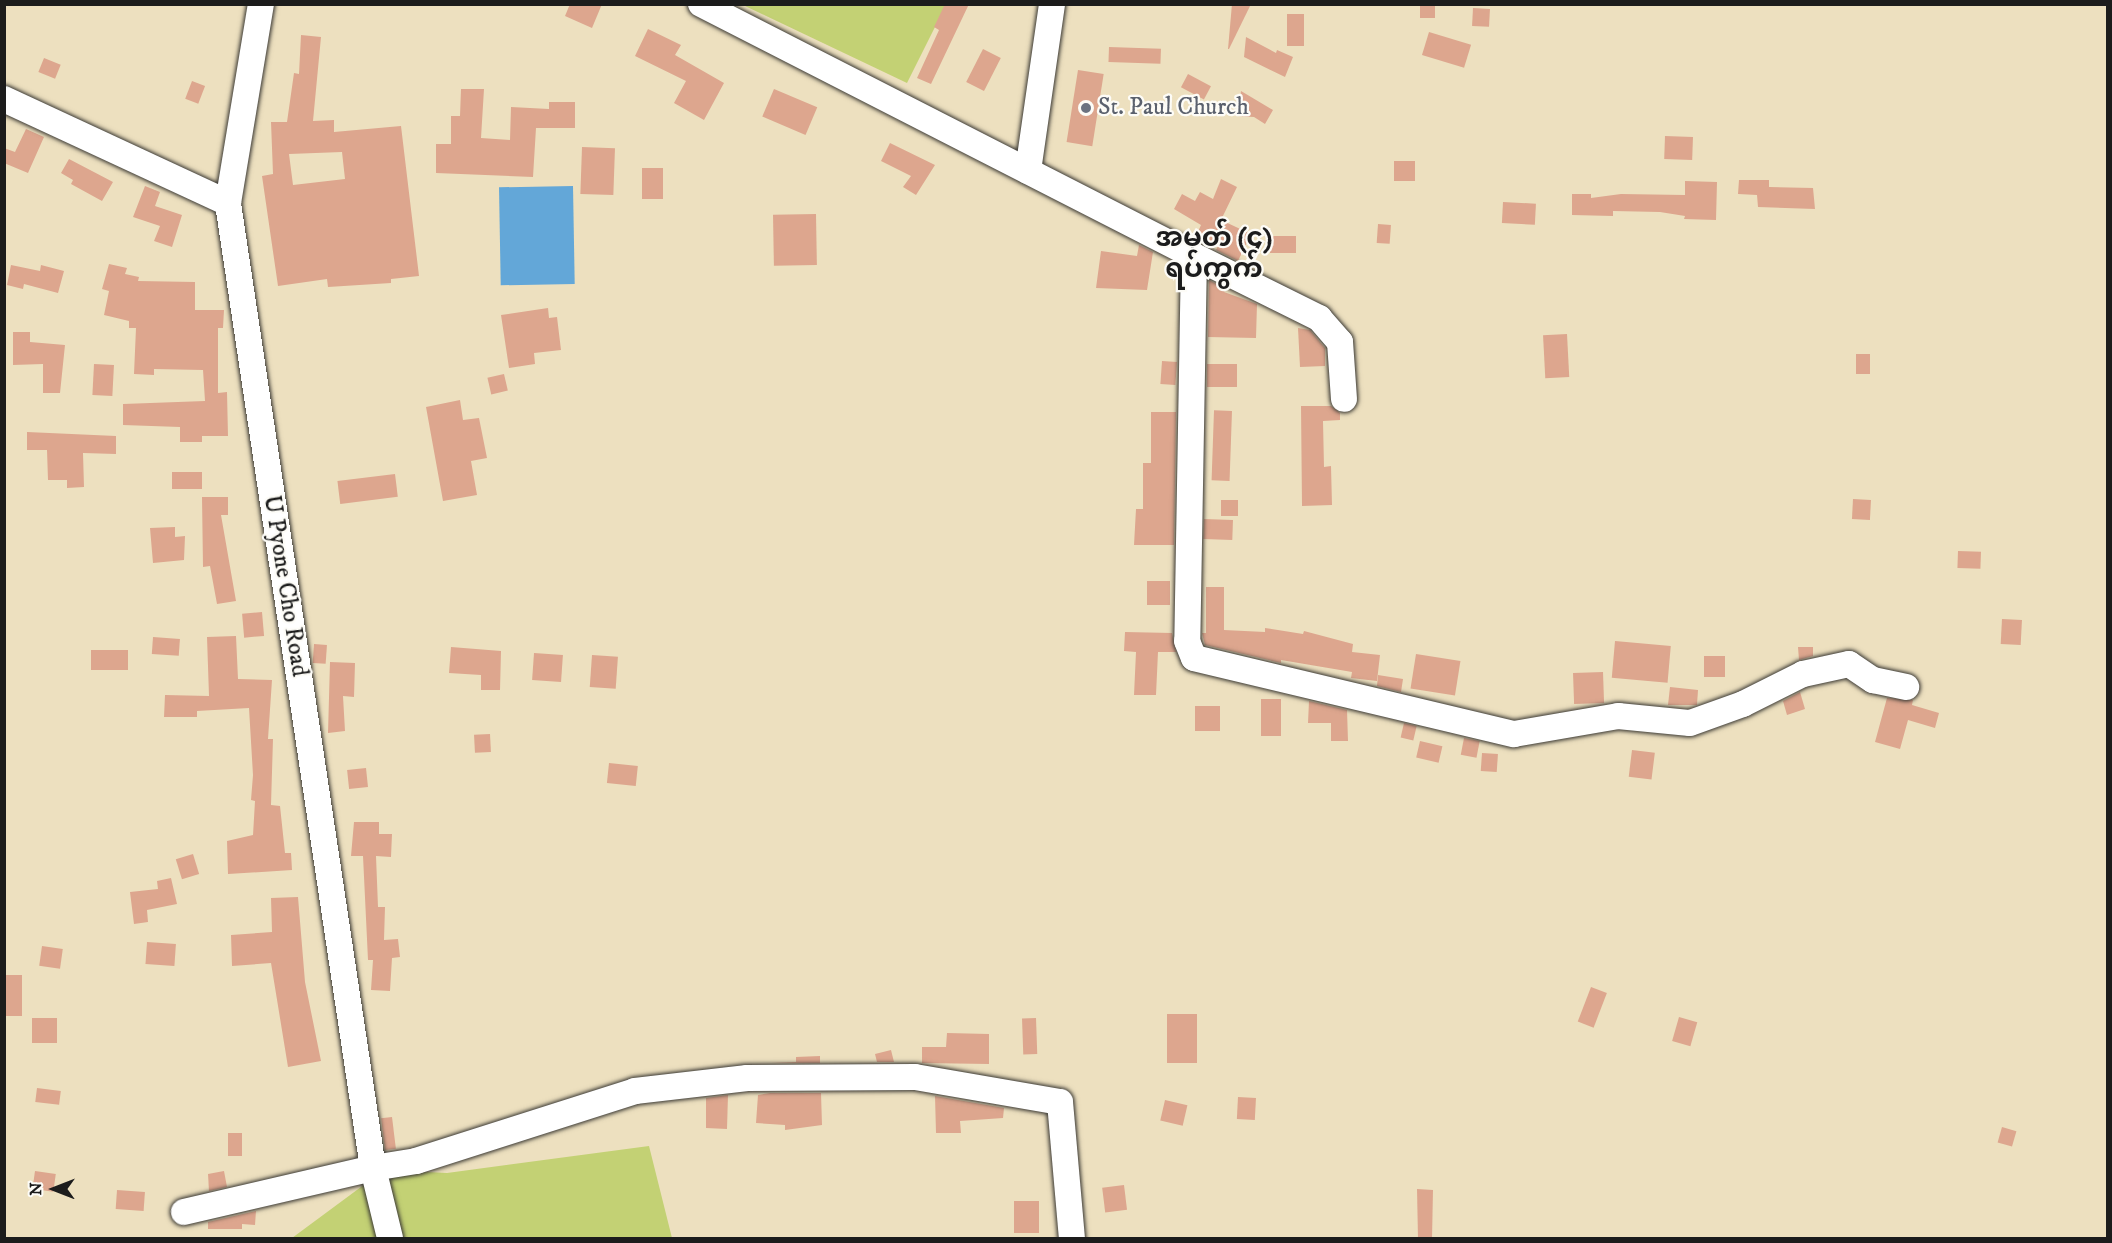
<!DOCTYPE html>
<html>
<head>
<meta charset="utf-8">
<style>
	body { margin:0 }
	#map { position:relative; width:2112px; height:1243px; overflow:hidden; background:#ede0bf; font-family:"IM FELL DW Pica","Noto Sans Myanmar",serif }
	div>[style] { position:absolute }
	[style*='--x'] { left:calc(var(--x)*1px); top:calc(var(--y)*1px); width:calc(var(--w)*1px); rotate:calc(var(--a)*1deg) }
	.green>* { inset:0; background:#c3d174 }
	.water>* { inset:0; background:#63a7d8; transform-origin:0 0 }
	.building>* { inset:0; background:#dda68e; transform-origin:0 0 }
	.roads { filter:drop-shadow(0 0 2px #3b3934) drop-shadow(0 0 2px #3b3934) }
	.minor>* { height:26px; margin:-13px; padding:0 13px; transform-origin:13px; border-radius:13px; background:#fff }
	.dots>* { width:16px; height:16px; translate:-50% -50%; box-sizing:border-box; border:3px solid #fdfcf7; border-radius:50% }
	span { translate:-50% -50%; white-space:nowrap; text-align:center; line-height:1.15; -webkit-text-stroke:4.5px #fdfcf7; paint-order:stroke }
	.worship-label { font-size:24px; color:#5b616d }
	.left { translate:0 -50%; text-align:left }
	.street-label { font-size:24px; color:#1c1c1c }
	.quarter-label { font-size:27px; color:#1c1c1c; font-weight:700 }
	.frame { position:absolute; inset:0; border:6px solid #1c1c1c; pointer-events:none }
	.north { position:absolute; left:24px; top:1159px; width:60px; height:60px; -webkit-text-stroke:4px #fdfcf7; paint-order:stroke; rotate:270deg; font-size:16px; font-weight:700; line-height:24px; text-align:center; color:#1c1c1c }
	.north::after { content:''; display:block; margin:auto; width:21px; height:27px; background:#1c1c1c; clip-path:polygon(50% 0,100% 100%,50% 72%,0 100%) }
</style>
</head>
<body>
<div id="map">
	<div class="green">
		<i style="clip-path:polygon(743px 5px,946px 5px,907px 83px)"></i>
		<i style="clip-path:polygon(649px 1146px,672px 1238px,292px 1238px,365px 1184px,408px 1171px,447px 1173px)"></i>
	</div>
	<div class="water">
		<i style="left:573px;top:186px;width:98px;height:74px;rotate:89deg"></i>
	</div>
	<div class="building">
		<i style="clip-path:polygon(570px 4px,602px 4px,592px 28px,565px 16px)"></i>
		<i style="clip-path:polygon(945px 4px,969px 4px,931px 84px,917px 78px,939px 30px,934px 27px)"></i>
		<i style="clip-path:polygon(1232px 4px,1251px 4px,1229px 49px,1228px 49px)"></i>
		<i style="left:1420px;top:4px;width:15px;height:14px"></i>
		<i style="left:1473px;top:8px;width:17px;height:18px;rotate:3deg"></i>
		<i style="left:1287px;top:14px;width:17px;height:32px"></i>
		<i style="clip-path:polygon(648px 29px,681px 45px,675px 55px,724px 83px,704px 120px,674px 103px,686px 81px,635px 56px)"></i>
		<i style="left:1429px;top:32px;width:44px;height:24px;rotate:17deg"></i>
		<i style="clip-path:polygon(evenodd,301px 35px,321px 37px,313px 121px,334px 120px,334px 132px,401px 126px,419px 276px,391px 279px,391px 283px,328px 287px,327px 279px,278px 286px,262px 176px,273px 174px,271px 122px,287px 122px,294px 73px,299px 74px,301px 35px,342px 152px,345px 179px,293px 185px,289px 154px,342px 152px)"></i>
		<i style="clip-path:polygon(1246px 37px,1276px 53px,1277px 50px,1293px 57px,1285px 77px,1244px 57px)"></i>
		<i style="left:1109px;top:47px;width:52px;height:15px;rotate:2deg"></i>
		<i style="left:983px;top:49px;width:20px;height:37px;rotate:27deg"></i>
		<i style="left:44px;top:58px;width:18px;height:15px;rotate:22deg"></i>
		<i style="left:1078px;top:70px;width:26px;height:73px;rotate:9deg"></i>
		<i style="left:1188px;top:74px;width:26px;height:15px;rotate:28deg"></i>
		<i style="left:192px;top:81px;width:14px;height:19px;rotate:21deg"></i>
		<i style="clip-path:polygon(461px 89px,484px 89px,481px 138px,510px 140px,511px 107px,549px 109px,549px 102px,575px 102px,575px 128px,536px 128px,533px 177px,436px 173px,436px 144px,451px 144px,451px 116px,460px 116px)"></i>
		<i style="left:774px;top:89px;width:47px;height:30px;rotate:23deg"></i>
		<i style="clip-path:polygon(1241px 91px,1273px 110px,1265px 124px,1254px 117px,1238px 116px)"></i>
		<i style="clip-path:polygon(26px 129px,44px 137px,28px 173px,4px 163px,4px 148px,15px 152px)"></i>
		<i style="left:1665px;top:136px;width:28px;height:23px;rotate:2deg"></i>
		<i style="clip-path:polygon(890px 143px,935px 165px,916px 195px,903px 187px,911px 176px,881px 161px)"></i>
		<i style="left:582px;top:147px;width:33px;height:47px;rotate:2deg"></i>
		<i style="clip-path:polygon(69px 159px,113px 182px,102px 201px,71px 184px,73px 180px,61px 173px)"></i>
		<i style="left:1394px;top:161px;width:21px;height:20px"></i>
		<i style="left:642px;top:168px;width:21px;height:31px"></i>
		<i style="clip-path:polygon(1221px 179px,1237px 187px,1221px 220px,1251px 234px,1238px 261px,1216px 250px,1218px 246px,1196px 236px,1201px 225px,1174px 209px,1182px 194px,1195px 201px,1200px 192px,1213px 199px)"></i>
		<i style="clip-path:polygon(1739px 180px,1769px 180px,1769px 187px,1813px 188px,1815px 209px,1758px 207px,1757px 195px,1738px 194px)"></i>
		<i style="clip-path:polygon(1685px 181px,1717px 182px,1716px 220px,1684px 219px,1685px 216px,1660px 212px,1613px 211px,1613px 216px,1572px 215px,1572px 194px,1591px 194px,1591px 198px,1621px 194px,1685px 195px)"></i>
		<i style="clip-path:polygon(145px 186px,160px 192px,155px 206px,182px 215px,172px 247px,154px 241px,160px 226px,133px 217px)"></i>
		<i style="left:1503px;top:202px;width:33px;height:21px;rotate:3deg"></i>
		<i style="left:816px;top:214px;width:51px;height:43px;rotate:89deg"></i>
		<i style="left:1378px;top:224px;width:13px;height:19px;rotate:4deg"></i>
		<i style="left:1296px;top:236px;width:17px;height:26px;rotate:90deg"></i>
		<i style="clip-path:polygon(1139px 245px,1153px 252px,1147px 290px,1096px 288px,1101px 251px,1137px 256px)"></i>
		<i style="clip-path:polygon(109px 264px,127px 268px,125px 274px,139px 277px,138px 281px,195px 282px,195px 310px,224px 310px,223px 328px,218px 328px,218px 393px,227px 392px,228px 436px,202px 436px,202px 442px,180px 442px,180px 427px,123px 425px,123px 404px,205px 401px,203px 370px,154px 369px,154px 375px,134px 374px,136px 328px,129px 328px,129px 321px,104px 315px,109px 291px,102px 289px)"></i>
		<i style="clip-path:polygon(11px 265px,40px 271px,41px 265px,64px 271px,58px 293px,24px 284px,23px 289px,7px 285px)"></i>
		<i style="clip-path:polygon(1209px 280px,1226px 289px,1224px 292px,1257px 304px,1256px 338px,1208px 337px)"></i>
		<i style="clip-path:polygon(548px 308px,549px 318px,557px 317px,561px 350px,534px 353px,535px 364px,509px 368px,501px 315px)"></i>
		<i style="clip-path:polygon(1298px 328px,1310px 330px,1325px 348px,1325px 366px,1300px 367px)"></i>
		<i style="clip-path:polygon(13px 332px,30px 332px,30px 342px,65px 345px,60px 393px,43px 393px,43px 364px,13px 365px)"></i>
		<i style="left:1567px;top:334px;width:43px;height:24px;rotate:87deg"></i>
		<i style="left:1856px;top:354px;width:14px;height:20px"></i>
		<i style="left:1162px;top:361px;width:15px;height:23px;rotate:4deg"></i>
		<i style="left:94px;top:364px;width:20px;height:31px;rotate:3deg"></i>
		<i style="left:1207px;top:364px;width:30px;height:23px"></i>
		<i style="left:504px;top:374px;width:17px;height:17px;rotate:77deg"></i>
		<i style="clip-path:polygon(460px 400px,463px 420px,479px 418px,487px 458px,471px 461px,477px 495px,443px 501px,426px 407px)"></i>
		<i style="clip-path:polygon(1301px 406px,1331px 406px,1340px 413px,1340px 420px,1323px 421px,1324px 467px,1331px 466px,1332px 505px,1302px 506px)"></i>
		<i style="left:1232px;top:411px;width:70px;height:18px;rotate:92deg"></i>
		<i style="clip-path:polygon(1151px 412px,1176px 412px,1174px 545px,1134px 545px,1136px 509px,1143px 509px,1143px 463px,1151px 463px)"></i>
		<i style="clip-path:polygon(27px 432px,116px 436px,116px 454px,83px 453px,84px 487px,67px 488px,67px 480px,48px 480px,47px 450px,27px 450px)"></i>
		<i style="left:172px;top:472px;width:30px;height:17px"></i>
		<i style="left:395px;top:474px;width:23px;height:58px;rotate:83deg"></i>
		<i style="clip-path:polygon(202px 497px,228px 497px,228px 515px,221px 515px,236px 601px,217px 604px,210px 566px,203px 567px)"></i>
		<i style="left:1853px;top:499px;width:18px;height:20px;rotate:3deg"></i>
		<i style="left:1221px;top:500px;width:17px;height:16px"></i>
		<i style="left:1204px;top:519px;width:29px;height:20px;rotate:2deg"></i>
		<i style="clip-path:polygon(175px 527px,175px 537px,185px 536px,184px 560px,153px 563px,150px 528px)"></i>
		<i style="left:1958px;top:551px;width:23px;height:17px;rotate:2deg"></i>
		<i style="left:1147px;top:581px;width:23px;height:24px"></i>
		<i style="clip-path:polygon(1206px 587px,1224px 587px,1224px 630px,1265px 632px,1265px 628px,1303px 634px,1304px 631px,1353px 644px,1352px 652px,1380px 655px,1377px 681px,1351px 678px,1352px 672px,1281px 660px,1281px 663px,1205px 645px,1202px 633px,1206px 633px)"></i>
		<i style="left:262px;top:612px;width:24px;height:20px;rotate:85deg"></i>
		<i style="left:2002px;top:619px;width:20px;height:25px;rotate:3deg"></i>
		<i style="clip-path:polygon(1125px 632px,1172px 633px,1176px 652px,1158px 652px,1156px 695px,1134px 695px,1136px 652px,1124px 651px)"></i>
		<i style="clip-path:polygon(236px 636px,238px 679px,272px 680px,268px 739px,273px 739px,271px 805px,280px 806px,285px 853px,291px 853px,292px 870px,228px 874px,227px 841px,253px 835px,255px 801px,251px 800px,253px 775px,249px 708px,197px 711px,197px 717px,164px 717px,165px 695px,209px 696px,207px 637px)"></i>
		<i style="left:153px;top:637px;width:27px;height:17px;rotate:4deg"></i>
		<i style="left:1615px;top:641px;width:56px;height:37px;rotate:5deg"></i>
		<i style="left:314px;top:644px;width:13px;height:19px;rotate:4deg"></i>
		<i style="clip-path:polygon(451px 647px,501px 651px,500px 690px,481px 690px,481px 675px,449px 673px)"></i>
		<i style="clip-path:polygon(1798px 647px,1813px 647px,1813px 656px,1799px 660px)"></i>
		<i style="left:91px;top:650px;width:37px;height:20px"></i>
		<i style="left:534px;top:653px;width:29px;height:27px;rotate:4deg"></i>
		<i style="left:1416px;top:654px;width:45px;height:35px;rotate:9deg"></i>
		<i style="left:592px;top:655px;width:26px;height:32px;rotate:4deg"></i>
		<i style="left:1704px;top:656px;width:21px;height:21px"></i>
		<i style="clip-path:polygon(330px 662px,355px 663px,354px 697px,343px 696px,345px 731px,328px 733px)"></i>
		<i style="left:1603px;top:672px;width:31px;height:30px;rotate:88deg"></i>
		<i style="clip-path:polygon(1378px 675px,1403px 679px,1401px 692px,1377px 686px)"></i>
		<i style="clip-path:polygon(1670px 687px,1698px 690px,1697px 705px,1668px 705px)"></i>
		<i style="clip-path:polygon(1800px 692px,1805px 709px,1787px 715px,1783px 701px)"></i>
		<i style="clip-path:polygon(1887px 698px,1913px 700px,1912px 705px,1939px 713px,1935px 728px,1908px 720px,1900px 749px,1875px 742px)"></i>
		<i style="left:1261px;top:699px;width:20px;height:37px"></i>
		<i style="clip-path:polygon(1309px 701px,1347px 710px,1348px 741px,1331px 741px,1331px 723px,1308px 723px)"></i>
		<i style="left:1195px;top:706px;width:25px;height:25px"></i>
		<i style="left:1404px;top:723px;width:13px;height:15px;rotate:13deg"></i>
		<i style="left:490px;top:734px;width:18px;height:16px;rotate:87deg"></i>
		<i style="left:1464px;top:738px;width:16px;height:17px;rotate:11deg"></i>
		<i style="left:1420px;top:741px;width:23px;height:17px;rotate:13deg"></i>
		<i style="left:1632px;top:750px;width:23px;height:27px;rotate:7deg"></i>
		<i style="left:1482px;top:753px;width:16px;height:18px;rotate:4deg"></i>
		<i style="left:609px;top:763px;width:29px;height:20px;rotate:6deg"></i>
		<i style="left:366px;top:768px;width:19px;height:19px;rotate:84deg"></i>
		<i style="clip-path:polygon(354px 822px,379px 822px,379px 834px,392px 834px,391px 857px,376px 856px,378px 907px,385px 907px,384px 940px,398px 939px,400px 957px,392px 958px,390px 991px,371px 990px,373px 960px,368px 960px,363px 856px,351px 856px)"></i>
		<i style="left:193px;top:854px;width:21px;height:18px;rotate:73deg"></i>
		<i style="clip-path:polygon(171px 878px,177px 904px,147px 910px,148px 922px,134px 924px,130px 892px,158px 889px,157px 881px)"></i>
		<i style="clip-path:polygon(298px 897px,305px 982px,321px 1061px,288px 1067px,271px 963px,232px 966px,231px 935px,272px 932px,271px 898px)"></i>
		<i style="left:147px;top:942px;width:29px;height:22px;rotate:4deg"></i>
		<i style="left:42px;top:946px;width:21px;height:20px;rotate:8deg"></i>
		<i style="left:4px;top:975px;width:18px;height:41px"></i>
		<i style="left:1591px;top:987px;width:17px;height:37px;rotate:21deg"></i>
		<i style="left:1167px;top:1014px;width:30px;height:49px"></i>
		<i style="left:1679px;top:1017px;width:19px;height:25px;rotate:16deg"></i>
		<i style="left:32px;top:1018px;width:25px;height:25px"></i>
		<i style="left:1036px;top:1018px;width:36px;height:14px;rotate:88deg"></i>
		<i style="clip-path:polygon(947px 1033px,989px 1034px,989px 1064px,922px 1063px,922px 1047px,946px 1047px)"></i>
		<i style="clip-path:polygon(891px 1050px,894px 1062px,877px 1062px,875px 1054px)"></i>
		<i style="clip-path:polygon(820px 1056px,820px 1063px,771px 1063px,796px 1062px,796px 1057px)"></i>
		<i style="left:37px;top:1088px;width:24px;height:14px;rotate:7deg"></i>
		<i style="clip-path:polygon(770px 1093px,821px 1093px,822px 1125px,785px 1130px,785px 1125px,756px 1123px,758px 1095px)"></i>
		<i style="clip-path:polygon(728px 1095px,727px 1129px,706px 1128px,706px 1098px)"></i>
		<i style="clip-path:polygon(935px 1096px,1004px 1108px,1003px 1118px,960px 1121px,961px 1133px,936px 1133px)"></i>
		<i style="left:1238px;top:1097px;width:18px;height:22px;rotate:3deg"></i>
		<i style="left:1165px;top:1100px;width:23px;height:21px;rotate:13deg"></i>
		<i style="left:392px;top:1117px;width:32px;height:11px;rotate:83deg"></i>
		<i style="left:2002px;top:1127px;width:15px;height:16px;rotate:16deg"></i>
		<i style="left:228px;top:1133px;width:14px;height:23px"></i>
		<i style="left:35px;top:1171px;width:21px;height:18px;rotate:8deg"></i>
		<i style="clip-path:polygon(224px 1171px,227px 1187px,209px 1191px,208px 1174px)"></i>
		<i style="left:1124px;top:1185px;width:25px;height:22px;rotate:83deg"></i>
		<i style="clip-path:polygon(1417px 1189px,1433px 1190px,1432px 1239px,1418px 1239px)"></i>
		<i style="left:117px;top:1190px;width:28px;height:19px;rotate:4deg"></i>
		<i style="left:1014px;top:1201px;width:25px;height:32px"></i>
		<i style="clip-path:polygon(256px 1211px,255px 1225px,242px 1224px,242px 1229px,208px 1229px,208px 1222px)"></i>
	</div>
	<div class="roads">
		<div class="minor">
			<i style="--x:701;--y:4;--w:554;--a:27.07"></i>
			<i style="--x:1194;--y:256;--w:385;--a:91"></i>
			<i style="--x:1187;--y:641;--w:18;--a:68"></i>
			<i style="--x:1194;--y:658;--w:329;--a:13.4"></i>
			<i style="--x:1514;--y:734;--w:106;--a:-9.8"></i>
			<i style="--x:1618;--y:716;--w:72;--a:5.6"></i>
			<i style="--x:1690;--y:723;--w:56;--a:-19.7"></i>
			<i style="--x:1743;--y:704;--w:67;--a:-26.6"></i>
			<i style="--x:1803;--y:674;--w:47;--a:-12.3"></i>
			<i style="--x:1849;--y:664;--w:29;--a:34"></i>
			<i style="--x:1873;--y:680;--w:34;--a:12"></i>
			<i style="--x:4;--y:99;--w:247;--a:24.9"></i>
			<i style="--x:1028;--y:171;--w:169;--a:-81.8"></i>
			<i style="--x:1194;--y:256;--w:140;--a:26.4"></i>
			<i style="--x:1319;--y:318;--w:32;--a:49"></i>
			<i style="--x:1340;--y:342;--w:57;--a:86"></i>
			<i style="--x:184;--y:1212;--w:194;--a:-13.1"></i>
			<i style="--x:373;--y:1168;--w:976;--a:-98.55"></i>
			<i style="--x:228;--y:203;--w:202;--a:-80.6"></i>
			<i style="--x:390;--y:1238;--w:72;--a:-103.7"></i>
			<i style="--x:373;--y:1168;--w:44;--a:-9.2"></i>
			<i style="--x:416;--y:1161;--w:230;--a:-17.7"></i>
			<i style="--x:635;--y:1091;--w:113;--a:-6.6"></i>
			<i style="--x:747;--y:1078;--w:168;--a:-0.3"></i>
			<i style="--x:915;--y:1077;--w:147;--a:9.8"></i>
			<i style="--x:1060;--y:1102;--w:137;--a:85"></i>
		</div>
	</div>
	<div class="dots">
		<i style="left:1086px;top:108px;background:#6b7280"></i>
	</div>
	<div class="worship-label">
		<span class="left" style="left:1098px;top:108px">St. Paul Church</span>
	</div>
	<div class="street-label">
		<span style="left:285px;top:586px;rotate:81deg">U Pyone Cho Road</span>
	</div>
	<div class="quarter-label">
		<span style="left:1214px;top:254px">အမှတ် (၄)<br>ရပ်ကွက်</span>
	</div>
	<div class="frame"></div>
	<div class="north">N</div>
</div>
</body>
</html>
